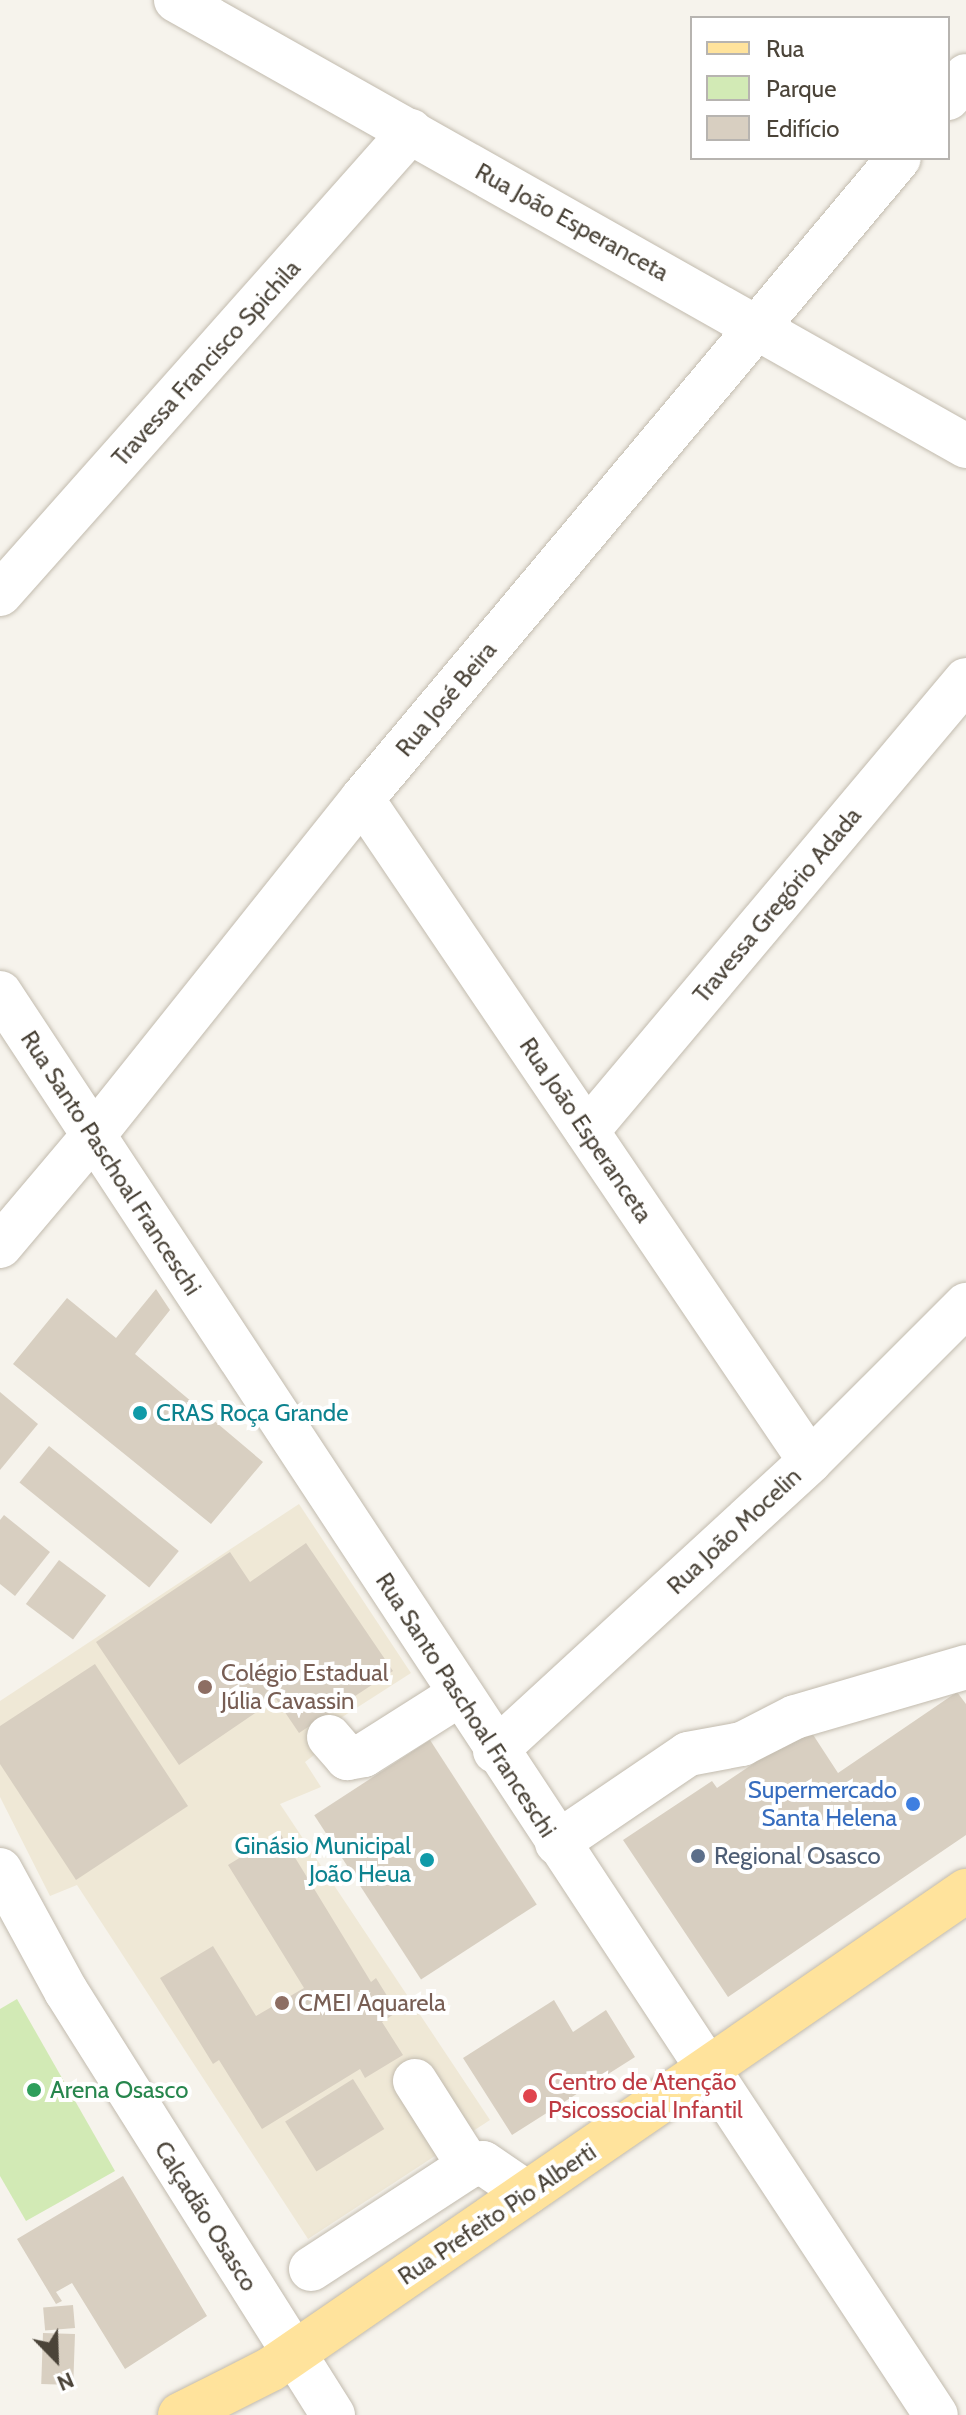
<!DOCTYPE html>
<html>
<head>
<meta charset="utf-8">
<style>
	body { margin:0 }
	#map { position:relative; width:966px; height:2415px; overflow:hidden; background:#f6f3ec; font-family:Cabin,sans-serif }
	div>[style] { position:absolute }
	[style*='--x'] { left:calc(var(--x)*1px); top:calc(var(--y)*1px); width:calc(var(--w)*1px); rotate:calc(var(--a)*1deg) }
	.education>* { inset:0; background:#efe8d6 }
	.green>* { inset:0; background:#d2eab5 }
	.building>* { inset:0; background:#d8cfc1; transform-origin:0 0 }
	.roads { filter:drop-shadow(0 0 2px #c2bbae) drop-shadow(0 0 2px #c2bbae) }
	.minor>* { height:44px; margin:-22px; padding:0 22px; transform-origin:22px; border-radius:22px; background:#fff }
	.major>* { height:44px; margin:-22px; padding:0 22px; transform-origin:22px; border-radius:22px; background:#ffe39c }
	.dots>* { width:22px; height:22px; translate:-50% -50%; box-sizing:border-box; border:4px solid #fff; border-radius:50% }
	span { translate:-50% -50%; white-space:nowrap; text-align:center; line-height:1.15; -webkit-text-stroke:8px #fff; paint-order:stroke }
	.street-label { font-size:24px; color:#4b4439 }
	.culture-label { font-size:24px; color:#0d838f }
	.left { translate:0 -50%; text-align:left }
	.right { translate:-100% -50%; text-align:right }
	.education-label { font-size:24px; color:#785e54 }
	.shop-label { font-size:24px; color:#366cbe }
	.service-label { font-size:24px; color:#4e5e75 }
	.health-label { font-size:24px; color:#be3a42 }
	.leisure-label { font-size:24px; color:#27864d }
	.legend { position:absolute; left:690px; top:16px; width:260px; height:144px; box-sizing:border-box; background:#fff; border:2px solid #b7b4b0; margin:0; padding:10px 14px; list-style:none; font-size:24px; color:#4b4439 }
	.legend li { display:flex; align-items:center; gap:16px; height:40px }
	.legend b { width:40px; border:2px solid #b7b4b0 }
	.north { position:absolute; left:16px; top:2319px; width:80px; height:80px; -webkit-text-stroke:6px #fff; paint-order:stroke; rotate:157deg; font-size:22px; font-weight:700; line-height:32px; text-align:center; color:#4b4439 }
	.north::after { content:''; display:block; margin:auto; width:28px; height:36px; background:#4b4439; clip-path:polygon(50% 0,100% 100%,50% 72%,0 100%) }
</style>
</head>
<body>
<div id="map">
	<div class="education">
		<i style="clip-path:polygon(299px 1504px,411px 1673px,308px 1739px,318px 1752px,305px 1762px,321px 1787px,280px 1804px,490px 2120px,308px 2239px,77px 1885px,50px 1896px,0 1797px,0 1701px)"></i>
	</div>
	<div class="green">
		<i style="clip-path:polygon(17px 1999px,115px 2171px,26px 2221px,0 2176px,0 2009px)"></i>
	</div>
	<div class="building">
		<i style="clip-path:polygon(156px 1289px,170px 1310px,135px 1354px,263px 1462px,211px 1524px,13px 1364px,67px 1298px,116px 1338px)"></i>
		<i style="clip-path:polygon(0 1392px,38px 1424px,0 1470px)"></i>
		<i style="left:49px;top:1446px;width:167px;height:47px;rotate:39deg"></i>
		<i style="clip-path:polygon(4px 1515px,50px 1552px,15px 1596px,0 1584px,0 1520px)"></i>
		<i style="clip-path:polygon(306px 1543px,393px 1671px,299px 1733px,276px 1699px,179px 1765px,96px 1642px,230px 1552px,250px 1582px)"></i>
		<i style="left:59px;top:1560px;width:59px;height:55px;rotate:37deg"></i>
		<i style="clip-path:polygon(95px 1664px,188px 1806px,76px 1880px,0 1764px,0 1726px)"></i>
		<i style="clip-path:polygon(957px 1692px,966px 1704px,966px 1835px,728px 1997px,623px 1840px,712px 1781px,717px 1788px,808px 1727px,838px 1773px)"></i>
		<i style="left:430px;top:1740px;width:196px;height:138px;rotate:57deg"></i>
		<i style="clip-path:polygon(280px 1833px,371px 1982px,376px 1978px,397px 2012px,382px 2022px,403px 2055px,365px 2078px,360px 2069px,262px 2129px,219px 2060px,213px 2064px,160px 1978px,213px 1946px,256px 2016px,304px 1988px,228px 1865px)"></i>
		<i style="clip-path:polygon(554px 2000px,573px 2032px,606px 2010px,635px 2057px,512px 2135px,463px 2058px)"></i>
		<i style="left:353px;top:2079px;width:59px;height:80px;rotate:58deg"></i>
		<i style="clip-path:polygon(123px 2176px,207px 2316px,125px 2369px,72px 2283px,56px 2292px,62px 2301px,56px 2304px,17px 2239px)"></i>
		<i style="left:73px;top:2305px;width:23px;height:30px;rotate:85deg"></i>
		<i style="left:43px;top:2333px;width:32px;height:51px;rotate:2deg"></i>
	</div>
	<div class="roads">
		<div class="minor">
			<i style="--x:176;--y:0;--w:907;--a:29.45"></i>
			<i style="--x:948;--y:98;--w:28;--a:-51"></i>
			<i style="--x:0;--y:594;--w:619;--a:-48.4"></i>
			<i style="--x:362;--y:799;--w:799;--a:55.91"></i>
			<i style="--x:0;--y:993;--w:1702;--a:56.65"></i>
			<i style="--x:587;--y:1131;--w:589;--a:-49.96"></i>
			<i style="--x:0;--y:1246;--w:144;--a:-49.8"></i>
			<i style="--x:93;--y:1136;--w:431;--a:-51.4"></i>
			<i style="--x:362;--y:799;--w:836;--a:-50.05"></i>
			<i style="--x:329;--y:1737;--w:28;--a:49"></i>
			<i style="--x:347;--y:1758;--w:17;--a:-10"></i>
			<i style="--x:364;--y:1755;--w:112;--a:-32.3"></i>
			<i style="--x:495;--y:1751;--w:428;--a:-42.6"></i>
			<i style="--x:810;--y:1461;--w:221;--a:-45"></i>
			<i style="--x:557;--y:1843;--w:158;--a:-34.2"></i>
			<i style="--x:688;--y:1754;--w:55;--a:-10.5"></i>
			<i style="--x:742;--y:1744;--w:59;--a:-27"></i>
			<i style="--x:795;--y:1717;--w:178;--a:-16.3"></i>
			<i style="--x:0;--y:1870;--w:138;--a:61.4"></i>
			<i style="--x:66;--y:1991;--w:501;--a:57.8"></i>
			<i style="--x:415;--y:2081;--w:101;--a:57.6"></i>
			<i style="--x:311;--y:2269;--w:189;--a:-33.1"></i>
			<i style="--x:469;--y:2166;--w:14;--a:-12"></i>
			<i style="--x:483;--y:2163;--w:53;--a:34.3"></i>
		</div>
		<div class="major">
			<i style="--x:180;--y:2415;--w:102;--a:-26.8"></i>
			<i style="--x:271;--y:2369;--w:844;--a:-34.52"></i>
		</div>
	</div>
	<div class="dots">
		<i style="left:140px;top:1413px;background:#0f9aa8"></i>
		<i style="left:205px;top:1687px;background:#8d6e63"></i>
		<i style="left:913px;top:1804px;background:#3f7fe0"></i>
		<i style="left:698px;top:1856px;background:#5c6f8a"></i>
		<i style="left:427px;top:1860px;background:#0f9aa8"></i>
		<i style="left:282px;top:2003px;background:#8d6e63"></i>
		<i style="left:34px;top:2090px;background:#2e9e5b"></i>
		<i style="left:530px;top:2096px;background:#e0444e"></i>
	</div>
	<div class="street-label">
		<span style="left:572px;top:222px;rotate:29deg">Rua João Esperanceta</span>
		<span style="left:206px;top:363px;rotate:-48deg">Travessa Francisco Spichila</span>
		<span style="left:446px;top:699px;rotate:-50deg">Rua José Beira</span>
		<span style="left:777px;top:905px;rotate:-50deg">Travessa Gregório Adada</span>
		<span style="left:586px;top:1130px;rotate:56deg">Rua João Esperanceta</span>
		<span style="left:111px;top:1163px;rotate:57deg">Rua Santo Paschoal Franceschi</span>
		<span style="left:734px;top:1531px;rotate:-43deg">Rua João Mocelin</span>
		<span style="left:466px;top:1705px;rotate:57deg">Rua Santo Paschoal Franceschi</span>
		<span style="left:497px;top:2214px;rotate:-34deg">Rua Prefeito Pio Alberti</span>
		<span style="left:206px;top:2216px;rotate:58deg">Calçadão Osasco</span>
	</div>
	<div class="culture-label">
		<span class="left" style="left:156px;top:1413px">CRAS Roça Grande</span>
		<span class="right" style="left:411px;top:1860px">Ginásio Municipal<br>João Heua</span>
	</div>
	<div class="education-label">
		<span class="left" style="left:221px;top:1687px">Colégio Estadual<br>Júlia Cavassin</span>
		<span class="left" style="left:298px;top:2003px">CMEI Aquarela</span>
	</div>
	<div class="shop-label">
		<span class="right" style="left:897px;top:1804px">Supermercado<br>Santa Helena</span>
	</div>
	<div class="service-label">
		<span class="left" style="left:714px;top:1856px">Regional Osasco</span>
	</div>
	<div class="health-label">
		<span class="left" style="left:548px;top:2096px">Centro de Atenção<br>Psicossocial Infantil</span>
	</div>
	<div class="leisure-label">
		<span class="left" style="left:50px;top:2090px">Arena Osasco</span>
	</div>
	<ul class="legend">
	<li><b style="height:10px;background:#ffe39c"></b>Rua</li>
	<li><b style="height:22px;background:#d2eab5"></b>Parque</li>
	<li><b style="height:22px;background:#d8cfc1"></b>Edifício</li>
	</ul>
	<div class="north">N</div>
</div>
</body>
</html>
